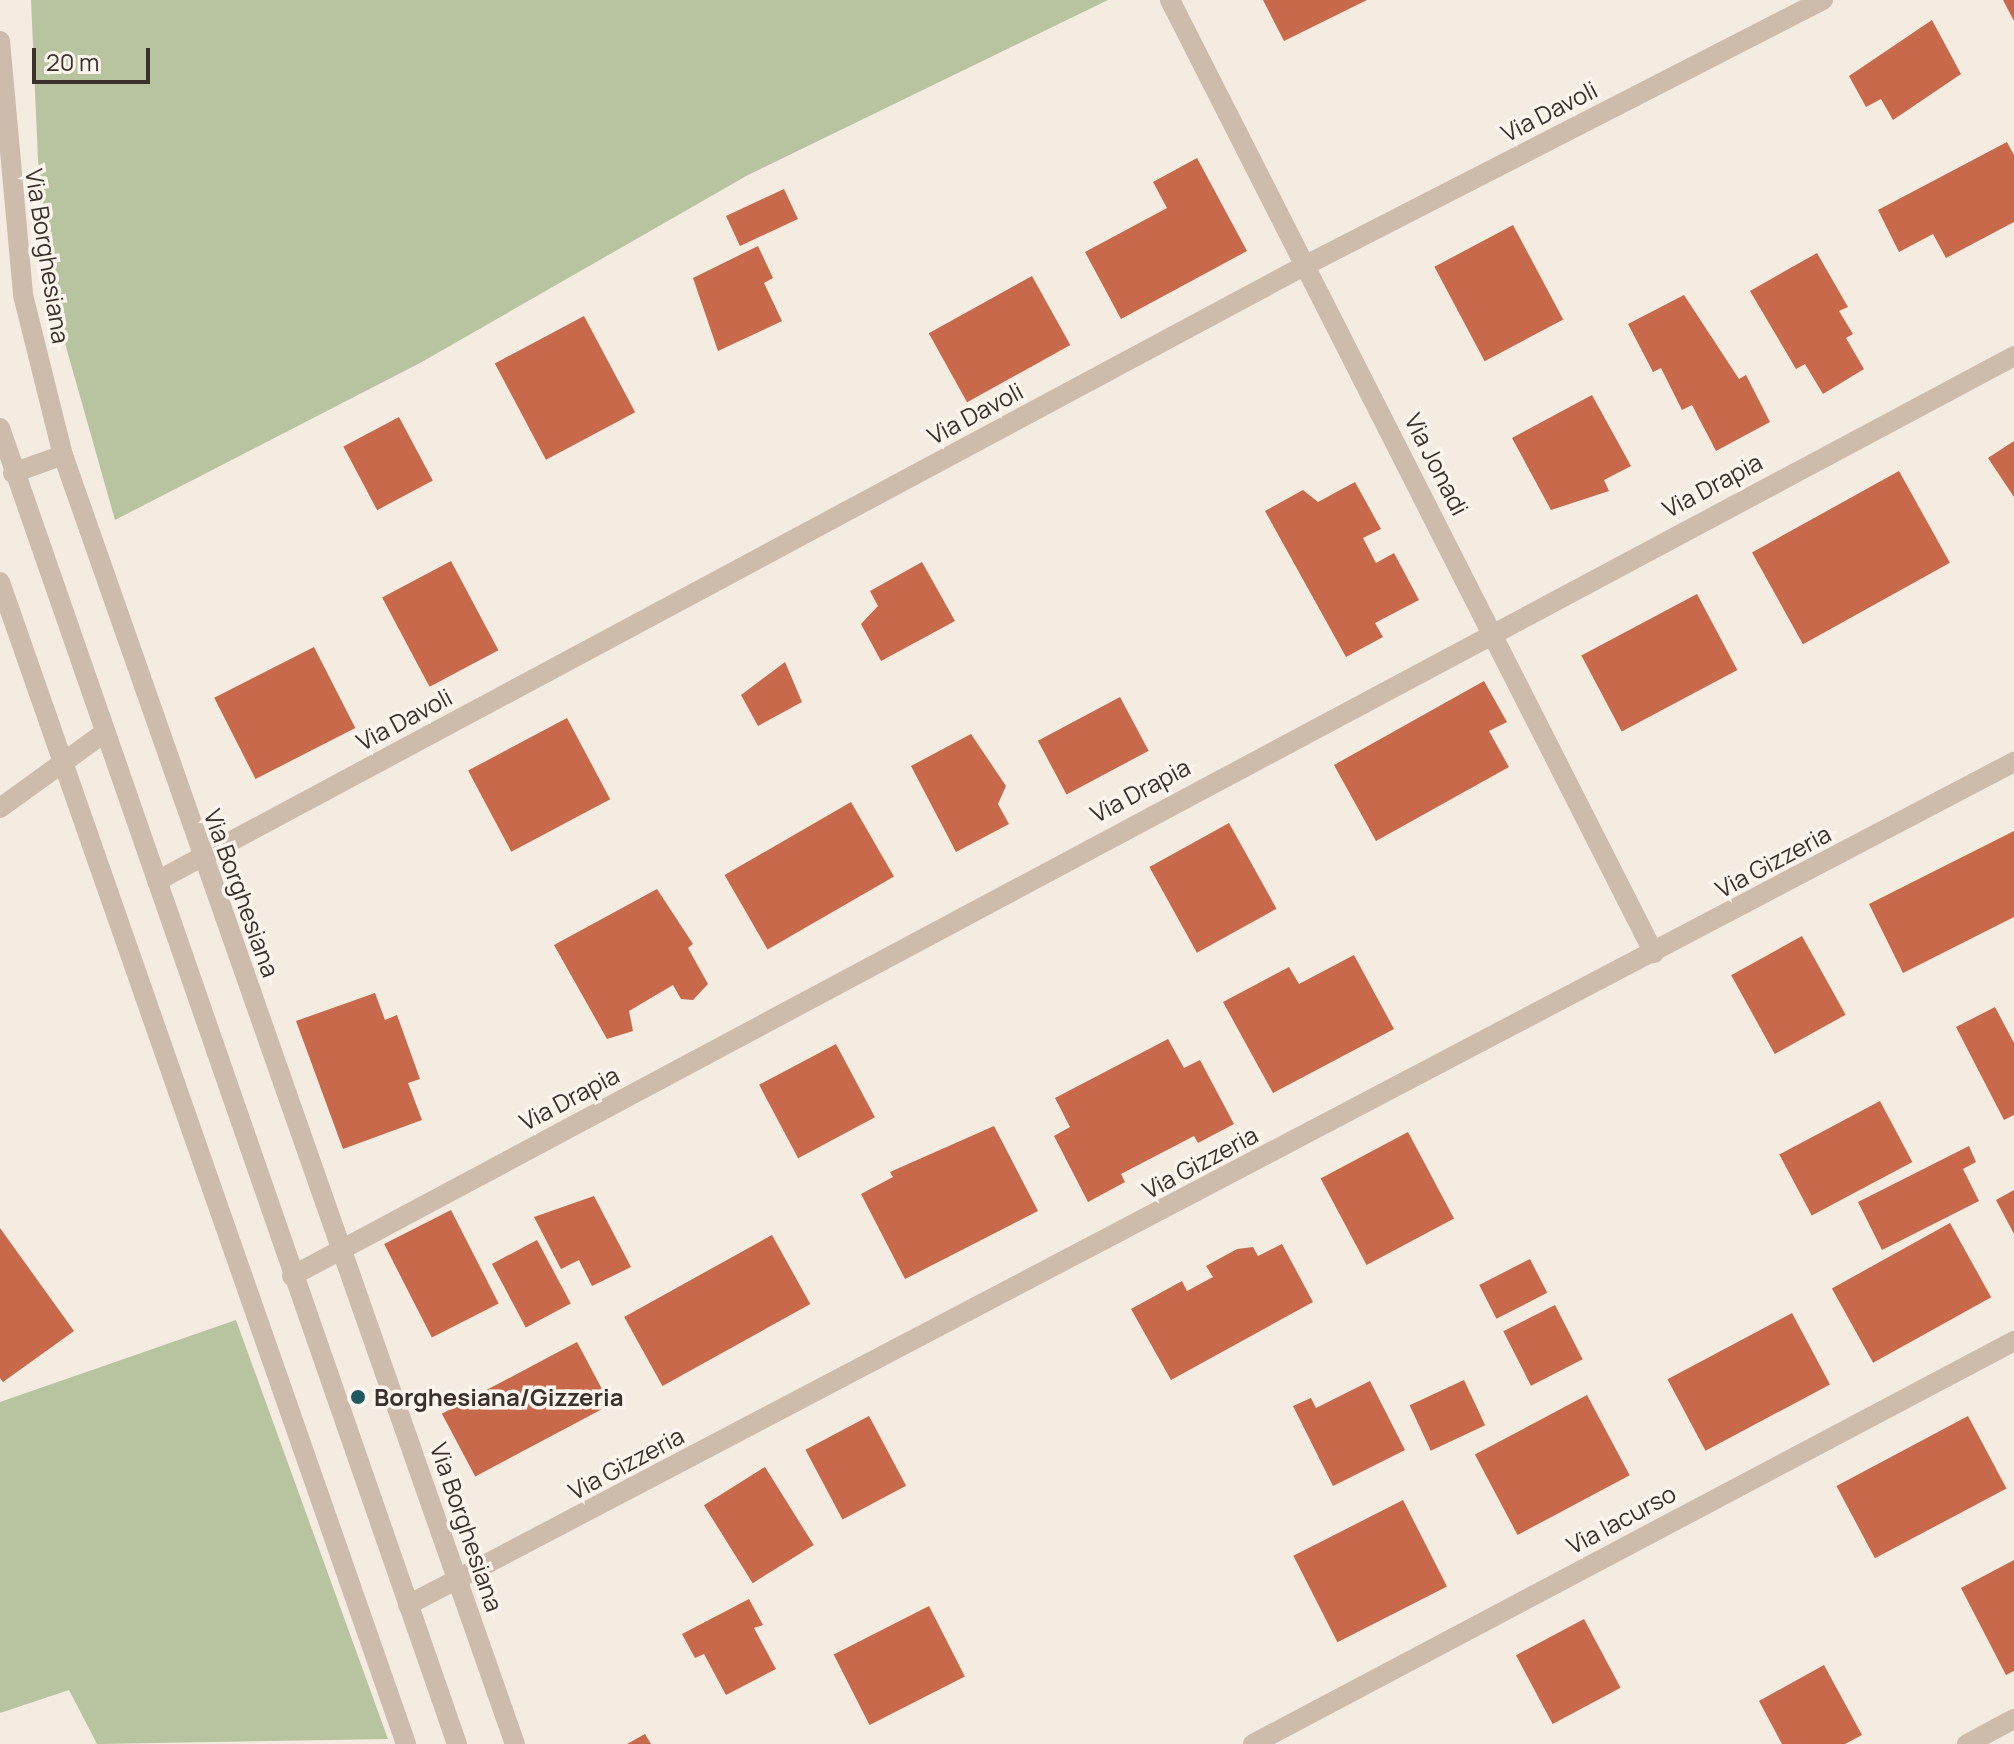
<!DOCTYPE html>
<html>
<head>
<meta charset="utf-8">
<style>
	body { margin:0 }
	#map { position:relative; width:2014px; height:1744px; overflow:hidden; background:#f4ebe1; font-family:Manrope,sans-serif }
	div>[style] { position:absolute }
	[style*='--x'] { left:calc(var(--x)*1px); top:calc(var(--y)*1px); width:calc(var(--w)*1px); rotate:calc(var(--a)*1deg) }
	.green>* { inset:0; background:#b8c4a0 }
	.building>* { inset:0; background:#c8694b; transform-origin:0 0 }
	.minor>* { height:20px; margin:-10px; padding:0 10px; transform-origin:10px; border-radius:10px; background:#cdbbac }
	.dots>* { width:22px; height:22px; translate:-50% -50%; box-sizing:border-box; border:4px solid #fbf5ee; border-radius:50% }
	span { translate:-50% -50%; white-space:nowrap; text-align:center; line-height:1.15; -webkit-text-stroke:7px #fbf5ee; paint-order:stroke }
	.street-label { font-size:24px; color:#3b302b }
	.poi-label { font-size:24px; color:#3b302b; font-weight:700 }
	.left { translate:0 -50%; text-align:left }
	.scale { position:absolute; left:32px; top:48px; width:118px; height:36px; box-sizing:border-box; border:4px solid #3b302b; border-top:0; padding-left:10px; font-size:24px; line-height:28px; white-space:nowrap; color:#3b302b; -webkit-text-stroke:6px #fbf5ee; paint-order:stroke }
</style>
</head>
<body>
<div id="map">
	<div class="green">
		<i style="clip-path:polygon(31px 0,1108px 0,748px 175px,420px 363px,115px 520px,57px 315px,38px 160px)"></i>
		<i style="clip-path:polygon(236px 1320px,388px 1739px,97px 1744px,69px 1690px,0 1713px,0 1402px)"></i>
	</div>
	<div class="building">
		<i style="clip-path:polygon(1263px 0,1367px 0,1284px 41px)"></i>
		<i style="clip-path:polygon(2003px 0,2014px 0,2014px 21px)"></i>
		<i style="clip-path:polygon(1932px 20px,1961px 74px,1893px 120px,1881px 99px,1866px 107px,1849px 76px)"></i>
		<i style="clip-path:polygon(2007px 142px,2014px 155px,2014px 222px,1946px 258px,1933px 234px,1899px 252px,1878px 210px)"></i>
		<i style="clip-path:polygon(1197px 158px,1247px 251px,1121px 319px,1085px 252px,1167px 208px,1153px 182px)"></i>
		<i style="left:784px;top:189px;width:33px;height:64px;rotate:65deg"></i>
		<i style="left:1513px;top:225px;width:107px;height:89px;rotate:62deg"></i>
		<i style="clip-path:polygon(758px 246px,773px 278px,764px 283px,782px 321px,718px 351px,693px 278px)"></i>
		<i style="clip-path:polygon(1817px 253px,1848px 307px,1839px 311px,1853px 334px,1846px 338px,1864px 369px,1823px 394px,1805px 364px,1796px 369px,1750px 291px)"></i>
		<i style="left:1032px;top:276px;width:79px;height:118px;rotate:61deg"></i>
		<i style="clip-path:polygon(1684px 295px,1739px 379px,1746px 375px,1770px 422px,1716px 451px,1692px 405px,1682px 410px,1661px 368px,1653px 372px,1628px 324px)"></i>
		<i style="left:584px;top:316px;width:109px;height:101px;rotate:62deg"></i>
		<i style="clip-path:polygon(1592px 395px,1631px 466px,1604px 480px,1609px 491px,1551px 510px,1512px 438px)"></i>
		<i style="left:399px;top:417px;width:72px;height:63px;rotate:62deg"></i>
		<i style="clip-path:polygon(2014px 441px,2014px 497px,1988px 458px)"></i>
		<i style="left:1899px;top:471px;width:105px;height:168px;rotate:61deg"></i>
		<i style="clip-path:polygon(1355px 482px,1381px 529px,1363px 538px,1376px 563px,1394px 553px,1419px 600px,1375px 623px,1383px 637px,1346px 657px,1265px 511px,1303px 490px,1318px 502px)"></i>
		<i style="left:451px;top:561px;width:101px;height:78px;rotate:62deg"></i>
		<i style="clip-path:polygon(922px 562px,955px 621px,881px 661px,861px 624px,878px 606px,870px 591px)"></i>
		<i style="left:1697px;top:594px;width:86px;height:131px;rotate:62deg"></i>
		<i style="left:314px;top:647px;width:91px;height:112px;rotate:63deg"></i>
		<i style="clip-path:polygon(785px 662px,802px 702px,758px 726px,741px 695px)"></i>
		<i style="clip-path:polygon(1484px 681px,1507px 722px,1489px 731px,1509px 767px,1376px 841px,1334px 765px)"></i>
		<i style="left:1120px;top:697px;width:61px;height:93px;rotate:62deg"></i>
		<i style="left:567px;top:718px;width:92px;height:112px;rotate:62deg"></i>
		<i style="clip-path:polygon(971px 734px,1006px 786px,998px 804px,1009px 824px,956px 852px,911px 766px)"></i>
		<i style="left:851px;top:802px;width:86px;height:146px;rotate:60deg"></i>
		<i style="left:1229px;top:823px;width:98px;height:91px;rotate:61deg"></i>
		<i style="clip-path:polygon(2014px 831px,2014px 917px,1903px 973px,1869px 904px)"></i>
		<i style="clip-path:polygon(657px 889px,693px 944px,688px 948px,708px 984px,693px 1000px,681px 999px,673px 985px,629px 1011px,633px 1031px,607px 1039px,554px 945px)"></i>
		<i style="left:1802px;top:936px;width:90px;height:81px;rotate:61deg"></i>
		<i style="clip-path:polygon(1354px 955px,1394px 1029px,1273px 1093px,1223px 1002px,1289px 967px,1299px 984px)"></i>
		<i style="clip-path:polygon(375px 993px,385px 1020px,397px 1015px,420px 1079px,408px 1083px,422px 1120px,343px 1149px,296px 1021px)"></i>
		<i style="clip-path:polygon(1995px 1007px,2014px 1043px,2014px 1115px,2004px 1120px,1956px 1027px)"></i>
		<i style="clip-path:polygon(1168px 1039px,1184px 1068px,1200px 1060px,1234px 1124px,1198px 1143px,1194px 1136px,1121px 1174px,1125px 1182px,1088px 1202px,1054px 1136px,1070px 1127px,1055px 1098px)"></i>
		<i style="left:836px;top:1044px;width:83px;height:87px;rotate:62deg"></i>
		<i style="left:1880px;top:1101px;width:69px;height:114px;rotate:62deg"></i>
		<i style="clip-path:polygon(994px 1126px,1038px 1211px,905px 1279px,861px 1194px,893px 1177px,890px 1172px)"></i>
		<i style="left:1408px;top:1132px;width:98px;height:99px;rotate:62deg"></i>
		<i style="clip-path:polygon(1969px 1146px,1976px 1162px,1963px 1169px,1979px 1201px,1882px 1250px,1858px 1202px)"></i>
		<i style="clip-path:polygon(2014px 1190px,2014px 1234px,1996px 1200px)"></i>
		<i style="clip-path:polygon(594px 1196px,631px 1267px,592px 1286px,579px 1260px,561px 1269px,534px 1217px)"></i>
		<i style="left:451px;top:1210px;width:105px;height:75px;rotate:63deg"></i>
		<i style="left:1950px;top:1223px;width:85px;height:135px;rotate:61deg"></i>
		<i style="clip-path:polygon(0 1228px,74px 1331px,3px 1382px,0 1378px)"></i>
		<i style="left:772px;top:1235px;width:79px;height:169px;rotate:61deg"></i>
		<i style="left:537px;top:1240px;width:72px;height:51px;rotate:62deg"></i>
		<i style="clip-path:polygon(1282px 1244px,1313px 1302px,1171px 1380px,1131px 1309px,1182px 1281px,1187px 1291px,1213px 1277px,1206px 1266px,1237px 1249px,1253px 1247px,1258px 1256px)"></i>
		<i style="left:1530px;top:1259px;width:38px;height:57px;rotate:63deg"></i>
		<i style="left:1555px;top:1305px;width:61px;height:58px;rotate:63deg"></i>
		<i style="left:1792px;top:1313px;width:81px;height:141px;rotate:62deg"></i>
		<i style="left:577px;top:1342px;width:71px;height:153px;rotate:62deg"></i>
		<i style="left:1464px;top:1380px;width:50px;height:60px;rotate:65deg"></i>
		<i style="clip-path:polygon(1370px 1381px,1405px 1450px,1333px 1486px,1293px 1406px,1311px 1398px,1316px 1408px)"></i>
		<i style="left:1587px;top:1395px;width:91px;height:127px;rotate:62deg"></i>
		<i style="left:869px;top:1416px;width:79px;height:72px;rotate:62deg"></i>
		<i style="left:1968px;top:1416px;width:82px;height:149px;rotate:62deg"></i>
		<i style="left:765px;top:1467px;width:92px;height:72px;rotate:58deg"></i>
		<i style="left:1403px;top:1500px;width:97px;height:123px;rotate:63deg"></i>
		<i style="clip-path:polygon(2014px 1560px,2014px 1671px,2006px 1675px,1961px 1588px)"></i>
		<i style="clip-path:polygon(749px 1599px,763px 1625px,754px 1628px,776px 1669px,726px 1695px,704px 1654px,695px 1658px,682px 1634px)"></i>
		<i style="left:929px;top:1606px;width:79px;height:107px;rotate:63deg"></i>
		<i style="left:1584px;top:1619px;width:78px;height:77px;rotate:62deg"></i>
		<i style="clip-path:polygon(1824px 1665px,1862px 1735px,1845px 1744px,1782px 1744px,1759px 1701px)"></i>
		<i style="clip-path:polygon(645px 1734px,651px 1744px,627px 1744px)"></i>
	</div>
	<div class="minor">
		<i style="--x:1170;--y:0;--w:1069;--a:63.08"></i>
		<i style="--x:0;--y:41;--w:255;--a:84.8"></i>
		<i style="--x:23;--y:295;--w:165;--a:76"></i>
		<i style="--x:63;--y:455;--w:1366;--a:70.68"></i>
		<i style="--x:0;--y:428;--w:1393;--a:70.85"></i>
		<i style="--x:13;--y:473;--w:53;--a:-19.8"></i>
		<i style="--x:0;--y:582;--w:1231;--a:70.74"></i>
		<i style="--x:0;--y:808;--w:128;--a:-35.8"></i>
		<i style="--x:157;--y:881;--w:1304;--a:-28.2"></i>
		<i style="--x:1306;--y:265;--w:581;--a:-27.14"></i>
		<i style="--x:292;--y:1276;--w:1952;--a:-28.11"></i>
		<i style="--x:408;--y:1605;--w:1814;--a:-27.7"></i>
		<i style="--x:1253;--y:1744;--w:861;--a:-27.9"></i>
		<i style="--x:1967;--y:1744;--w:53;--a:-28"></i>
	</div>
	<div class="dots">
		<i style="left:358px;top:1397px;background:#1f5a5e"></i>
	</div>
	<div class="street-label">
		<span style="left:1549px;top:111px;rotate:-27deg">Via Davoli</span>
		<span style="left:48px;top:256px;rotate:81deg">Via Borghesiana</span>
		<span style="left:975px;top:413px;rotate:-28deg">Via Davoli</span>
		<span style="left:1437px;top:464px;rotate:63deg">Via Jonadi</span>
		<span style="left:1712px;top:485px;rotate:-28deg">Via Drapia</span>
		<span style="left:404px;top:719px;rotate:-28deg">Via Davoli</span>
		<span style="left:1140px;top:790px;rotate:-28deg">Via Drapia</span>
		<span style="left:1773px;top:861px;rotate:-28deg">Via Gizzeria</span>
		<span style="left:242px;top:893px;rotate:70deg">Via Borghesiana</span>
		<span style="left:569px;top:1098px;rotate:-28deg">Via Drapia</span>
		<span style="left:1200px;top:1162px;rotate:-28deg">Via Gizzeria</span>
		<span style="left:626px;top:1463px;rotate:-28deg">Via Gizzeria</span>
		<span style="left:1621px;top:1519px;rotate:-28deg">Via Iacurso</span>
		<span style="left:467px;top:1527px;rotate:71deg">Via Borghesiana</span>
	</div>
	<div class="poi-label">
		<span class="left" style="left:374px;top:1397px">Borghesiana/Gizzeria</span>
	</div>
	<div class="scale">20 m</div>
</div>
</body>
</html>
